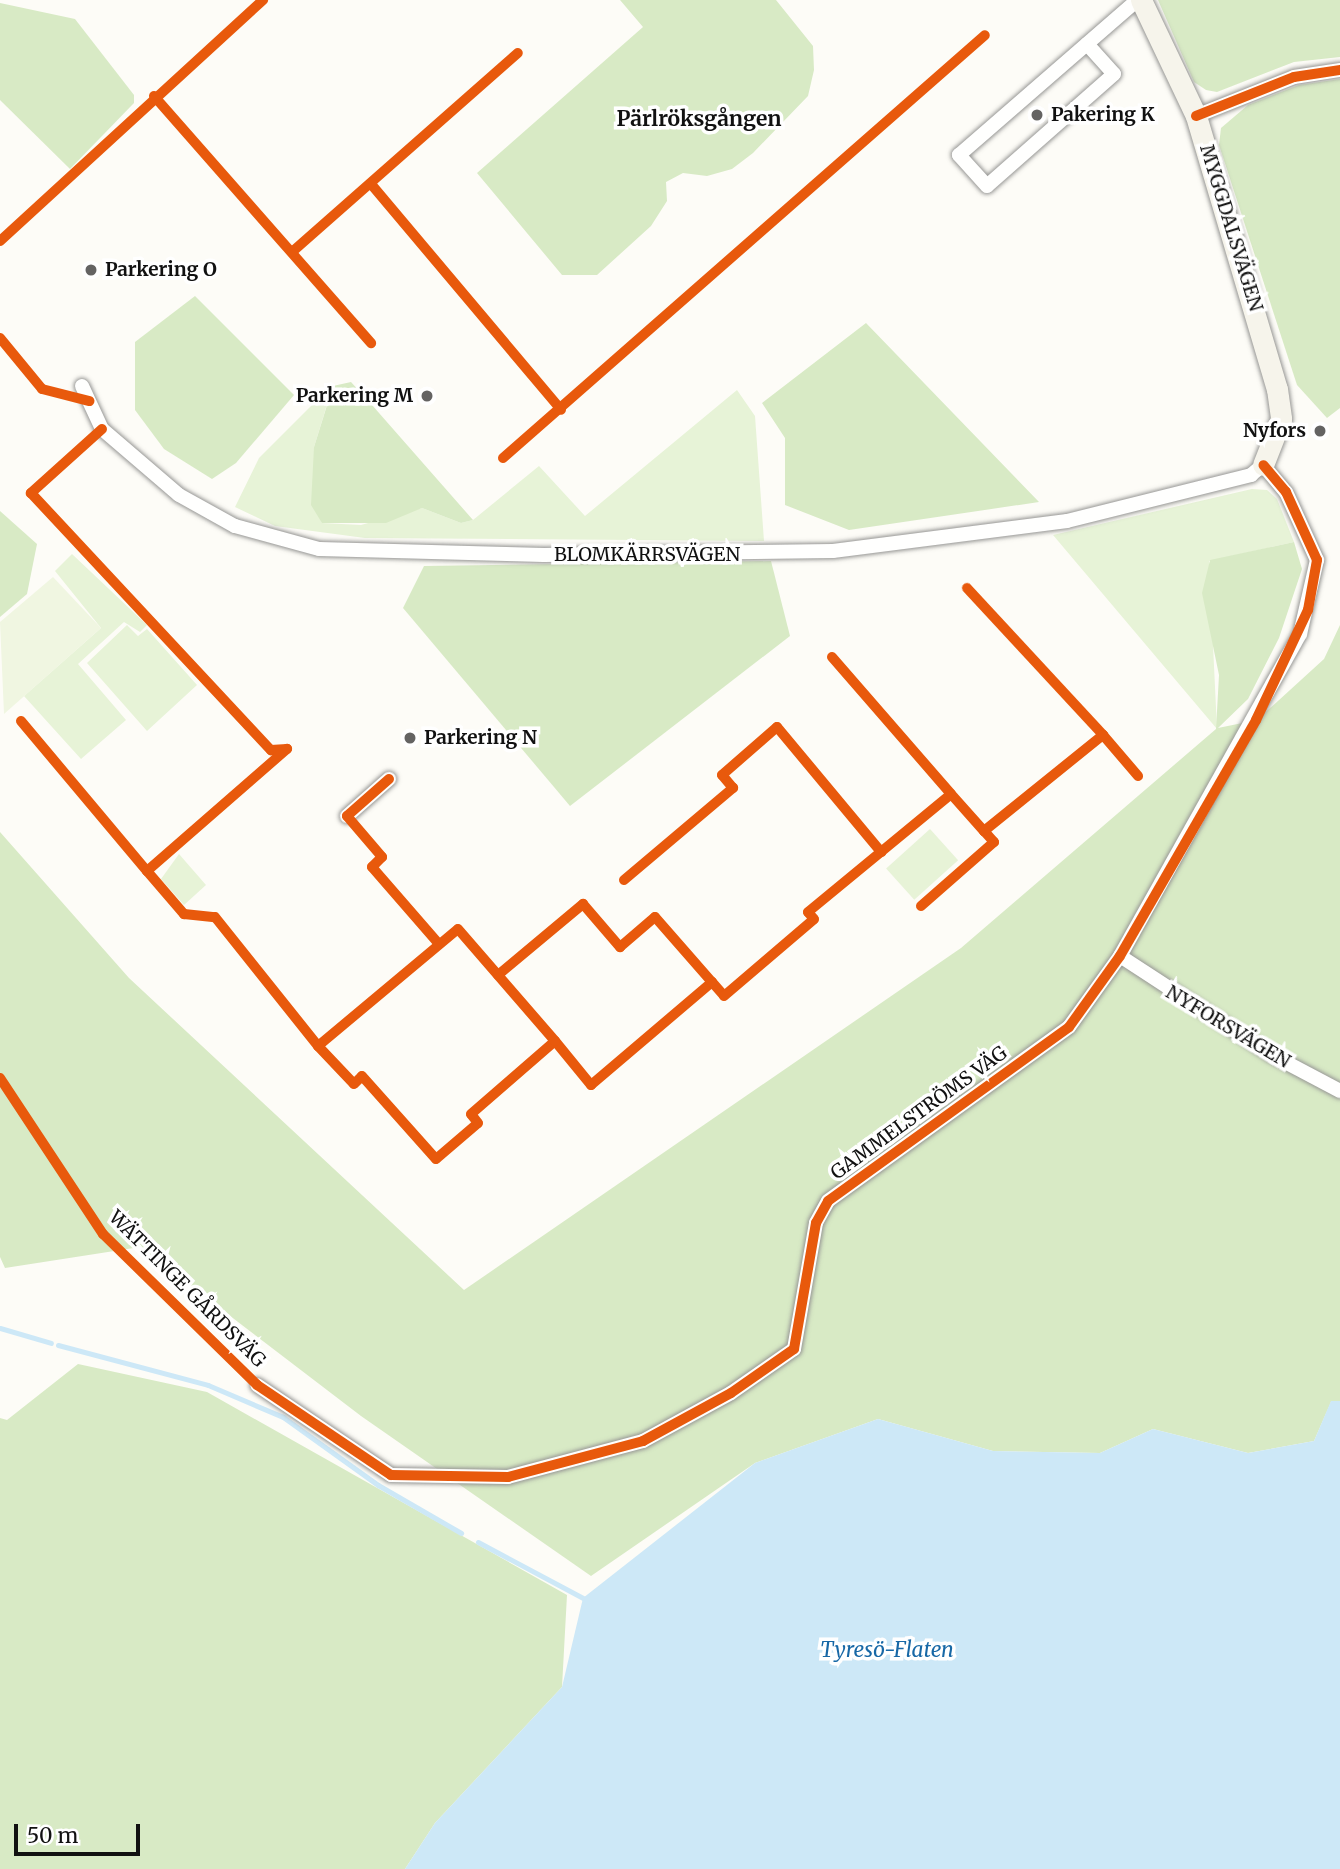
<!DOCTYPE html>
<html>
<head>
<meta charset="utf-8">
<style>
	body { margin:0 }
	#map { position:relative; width:1340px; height:1869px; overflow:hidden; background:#fdfcf7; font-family:Merriweather,serif }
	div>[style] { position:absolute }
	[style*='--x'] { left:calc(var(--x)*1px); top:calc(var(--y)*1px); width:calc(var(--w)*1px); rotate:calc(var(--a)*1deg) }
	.green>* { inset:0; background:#e7f3d7; transform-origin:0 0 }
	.forest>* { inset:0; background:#d8eac5 }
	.pitch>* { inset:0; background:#f0f6e1 }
	.water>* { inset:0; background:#cde8f7 }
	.stream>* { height:5px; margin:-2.5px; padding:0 2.5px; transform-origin:2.5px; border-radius:2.5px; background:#cde8f7 }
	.roads { filter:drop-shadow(0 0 2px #979795) drop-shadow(0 0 2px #979795) }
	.street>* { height:14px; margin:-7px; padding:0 7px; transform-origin:7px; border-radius:7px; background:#fffffe }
	.secondary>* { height:21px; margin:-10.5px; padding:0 10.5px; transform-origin:10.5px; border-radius:10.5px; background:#f6f4eb }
	.cycleway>* { height:10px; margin:-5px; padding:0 5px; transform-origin:5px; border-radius:5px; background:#e8590c }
	.dots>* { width:19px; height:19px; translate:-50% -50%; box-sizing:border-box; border:4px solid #fff; border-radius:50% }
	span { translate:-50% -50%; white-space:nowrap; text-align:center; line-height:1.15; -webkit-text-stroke:7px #fff; paint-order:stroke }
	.poi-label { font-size:19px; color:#111; font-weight:700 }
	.left { translate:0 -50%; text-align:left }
	.right { translate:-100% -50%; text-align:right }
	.street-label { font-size:19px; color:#111 }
	.neighbourhood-label { font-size:21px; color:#111; font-weight:700 }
	.water-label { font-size:21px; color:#1768a6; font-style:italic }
	.scale { position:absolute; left:14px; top:1824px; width:126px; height:32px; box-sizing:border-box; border:4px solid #111; border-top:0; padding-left:9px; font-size:21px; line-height:24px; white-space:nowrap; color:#111; -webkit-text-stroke:5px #fff; paint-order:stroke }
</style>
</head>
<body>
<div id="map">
	<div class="green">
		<i style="clip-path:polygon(737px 390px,755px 416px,764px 541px,365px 538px,275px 526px,235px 507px,259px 458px,324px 393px,329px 398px,314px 447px,322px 523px,361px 525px,422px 508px,461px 523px,473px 520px,539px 466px,585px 516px)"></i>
		<i style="clip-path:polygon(1252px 489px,1267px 490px,1277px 499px,1294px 542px,1209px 561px,1217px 729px,1053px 535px)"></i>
		<i style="clip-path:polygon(72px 554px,147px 625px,140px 632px,124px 622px,78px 664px,126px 720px,81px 759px,24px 696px,101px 628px,55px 571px)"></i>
		<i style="clip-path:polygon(127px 625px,138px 636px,147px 629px,197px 685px,147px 731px,87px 663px)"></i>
		<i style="left:930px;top:829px;width:42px;height:59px;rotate:48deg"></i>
		<i style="clip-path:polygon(179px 854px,206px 885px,184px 905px,161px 879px)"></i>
	</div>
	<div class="forest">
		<i style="clip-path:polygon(620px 0,776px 0,813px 46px,814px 70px,808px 96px,753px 153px,732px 169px,707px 176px,683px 173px,666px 182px,667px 201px,651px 226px,597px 275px,562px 275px,477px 173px,643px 27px)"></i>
		<i style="clip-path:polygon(1158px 0,1340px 0,1340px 57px,1294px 62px,1217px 92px,1206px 90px,1194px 82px)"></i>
		<i style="clip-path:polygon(0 3px,75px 19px,134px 95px,134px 103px,70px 169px,0 100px)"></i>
		<i style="clip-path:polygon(1340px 79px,1340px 408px,1327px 418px,1297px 385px,1219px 145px,1221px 128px,1248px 105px,1299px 85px)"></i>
		<i style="clip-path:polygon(195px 296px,294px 395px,236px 463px,212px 479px,164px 449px,135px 410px,135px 342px)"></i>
		<i style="clip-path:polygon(866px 323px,1039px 502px,849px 530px,785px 505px,785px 438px,762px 403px)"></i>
		<i style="clip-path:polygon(351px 382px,372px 405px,473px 520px,461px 523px,422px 508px,386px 523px,322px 523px,311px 505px,314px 447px,333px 386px)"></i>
		<i style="clip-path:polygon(0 511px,37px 544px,27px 594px,0 617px)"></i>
		<i style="clip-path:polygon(1294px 542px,1302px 569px,1279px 638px,1248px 699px,1218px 728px,1257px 720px,1324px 659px,1340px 625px,1340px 1401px,1331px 1402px,1314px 1441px,1248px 1453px,1153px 1429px,1100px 1453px,993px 1451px,878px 1419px,755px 1463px,591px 1576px,361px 1416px,140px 1247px,5px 1268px,0 1257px,0 832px,129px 978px,464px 1290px,961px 948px,1216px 729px,1219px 675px,1202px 593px,1210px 560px)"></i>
		<i style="clip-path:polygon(771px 561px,790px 636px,570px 806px,403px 608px,424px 566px)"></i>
		<i style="clip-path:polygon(78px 1364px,207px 1392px,567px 1595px,562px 1687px,435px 1823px,405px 1869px,0 1869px,0 1418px,7px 1420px)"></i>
	</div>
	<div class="pitch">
		<i style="clip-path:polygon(53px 577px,101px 628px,4px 714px,0 622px)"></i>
	</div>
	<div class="water">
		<i style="clip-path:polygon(1331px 1401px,1340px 1401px,1340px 1869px,405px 1869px,435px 1823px,562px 1687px,583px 1598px,755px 1463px,878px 1419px,993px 1451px,1100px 1453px,1153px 1429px,1248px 1453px,1314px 1441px)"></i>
	</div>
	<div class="stream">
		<i style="--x:0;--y:1328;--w:53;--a:16.4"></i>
		<i style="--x:58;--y:1345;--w:155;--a:14.9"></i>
		<i style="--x:208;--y:1385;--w:82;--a:23.1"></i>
		<i style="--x:283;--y:1417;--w:117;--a:35.6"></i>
		<i style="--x:378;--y:1485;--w:96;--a:30"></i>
		<i style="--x:478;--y:1542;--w:119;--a:28.1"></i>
	</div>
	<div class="roads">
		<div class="street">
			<i style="--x:1087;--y:44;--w:40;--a:48"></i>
			<i style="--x:1114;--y:74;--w:169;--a:138.6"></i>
			<i style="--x:987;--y:186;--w:42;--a:-132.1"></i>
			<i style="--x:959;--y:155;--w:236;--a:-41"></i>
			<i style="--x:1196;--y:116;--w:105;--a:-21.7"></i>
			<i style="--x:1294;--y:77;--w:47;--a:-8.7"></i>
			<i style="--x:82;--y:386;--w:47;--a:65.1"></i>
			<i style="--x:102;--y:429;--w:101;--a:40.6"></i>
			<i style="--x:179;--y:495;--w:64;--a:29"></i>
			<i style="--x:235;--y:526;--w:87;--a:15.3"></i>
			<i style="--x:319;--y:549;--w:225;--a:1.5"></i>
			<i style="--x:544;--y:555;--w:289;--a:-0.8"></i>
			<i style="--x:833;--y:551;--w:236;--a:-7.3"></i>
			<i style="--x:1067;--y:521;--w:190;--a:-14"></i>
			<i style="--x:1251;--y:475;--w:16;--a:-40"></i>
			<i style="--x:1263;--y:465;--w:35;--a:50"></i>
			<i style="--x:1286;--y:492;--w:75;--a:65.5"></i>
			<i style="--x:1317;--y:560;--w:76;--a:102.9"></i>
			<i style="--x:1300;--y:634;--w:369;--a:119.2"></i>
			<i style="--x:1120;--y:956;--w:87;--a:125.7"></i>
			<i style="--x:1069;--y:1027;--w:297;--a:144.2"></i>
			<i style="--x:828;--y:1201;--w:25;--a:119"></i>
			<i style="--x:816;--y:1223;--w:128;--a:99.9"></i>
			<i style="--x:794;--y:1349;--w:77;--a:145.1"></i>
			<i style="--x:731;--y:1393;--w:100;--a:151.4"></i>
			<i style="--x:643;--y:1441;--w:140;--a:165.1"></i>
			<i style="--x:508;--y:1477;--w:117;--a:-179"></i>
			<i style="--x:391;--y:1475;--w:161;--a:-146.1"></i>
			<i style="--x:347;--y:816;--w:56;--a:-41.4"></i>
			<i style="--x:1120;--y:956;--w:181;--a:33.1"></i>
			<i style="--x:1272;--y:1055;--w:77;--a:27.9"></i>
		</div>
		<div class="secondary">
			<i style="--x:1141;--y:0;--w:128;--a:64.6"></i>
			<i style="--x:1196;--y:116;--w:285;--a:73.5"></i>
			<i style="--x:1277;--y:389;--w:30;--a:82"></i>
			<i style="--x:1281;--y:419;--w:49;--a:111.4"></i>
		</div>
	</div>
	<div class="cycleway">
		<i style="--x:154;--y:96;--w:329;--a:48.7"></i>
		<i style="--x:1196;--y:116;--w:105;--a:-21.7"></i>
		<i style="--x:1294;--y:77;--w:47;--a:-8.7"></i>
		<i style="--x:371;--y:184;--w:295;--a:49.9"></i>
		<i style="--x:0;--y:241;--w:357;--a:-42.5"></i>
		<i style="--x:292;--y:252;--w:301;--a:-41.4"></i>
		<i style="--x:0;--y:338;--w:66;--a:50.5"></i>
		<i style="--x:42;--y:389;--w:49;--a:14.3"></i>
		<i style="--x:102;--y:429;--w:96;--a:138"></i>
		<i style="--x:31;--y:493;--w:352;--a:47"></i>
		<i style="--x:271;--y:750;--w:16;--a:-4"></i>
		<i style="--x:503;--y:458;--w:641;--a:-41.27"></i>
		<i style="--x:967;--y:588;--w:200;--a:47.2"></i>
		<i style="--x:832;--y:657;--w:181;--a:49"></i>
		<i style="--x:21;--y:721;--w:196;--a:50"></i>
		<i style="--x:147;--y:871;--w:186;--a:-41.1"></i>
		<i style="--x:389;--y:779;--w:56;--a:138.6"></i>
		<i style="--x:347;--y:816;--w:54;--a:49.5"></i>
		<i style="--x:382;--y:857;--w:14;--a:135"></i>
		<i style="--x:372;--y:867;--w:102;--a:49"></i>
		<i style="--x:147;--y:871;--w:57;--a:49.3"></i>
		<i style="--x:184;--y:914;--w:31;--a:6"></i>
		<i style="--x:215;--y:917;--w:165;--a:51.4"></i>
		<i style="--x:318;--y:1046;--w:52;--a:46.5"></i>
		<i style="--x:354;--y:1084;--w:11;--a:-45"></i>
		<i style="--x:362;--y:1076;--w:111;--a:48.3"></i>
		<i style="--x:436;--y:1159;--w:55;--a:-40.6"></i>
		<i style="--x:478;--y:1123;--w:11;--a:-128"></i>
		<i style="--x:471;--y:1114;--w:111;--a:-41"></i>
		<i style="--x:555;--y:1041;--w:57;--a:50.7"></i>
		<i style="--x:591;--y:1085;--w:159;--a:-40.4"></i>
		<i style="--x:712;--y:982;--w:18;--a:49"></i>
		<i style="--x:724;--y:996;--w:118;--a:-40.5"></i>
		<i style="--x:814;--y:919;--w:9;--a:-131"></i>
		<i style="--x:808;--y:912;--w:185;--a:-39.5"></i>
		<i style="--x:951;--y:794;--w:50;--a:48.3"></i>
		<i style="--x:984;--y:831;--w:153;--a:-38.9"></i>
		<i style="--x:1103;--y:735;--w:54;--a:49.5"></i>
		<i style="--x:624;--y:880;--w:143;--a:-40.2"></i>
		<i style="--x:733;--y:788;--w:17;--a:-130"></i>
		<i style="--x:722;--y:775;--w:73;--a:-41.1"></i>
		<i style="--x:777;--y:727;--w:163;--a:50.2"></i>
		<i style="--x:921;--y:906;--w:97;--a:-41.2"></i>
		<i style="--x:994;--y:842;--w:15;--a:-132"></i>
		<i style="--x:498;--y:975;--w:111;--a:-39.9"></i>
		<i style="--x:583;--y:904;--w:57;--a:49.3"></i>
		<i style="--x:620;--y:947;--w:46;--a:-40.6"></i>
		<i style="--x:655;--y:917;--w:86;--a:48.8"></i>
		<i style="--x:318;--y:1046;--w:182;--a:-39.9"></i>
		<i style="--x:458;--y:929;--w:148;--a:49.1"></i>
		<i style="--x:0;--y:1078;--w:187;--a:56.6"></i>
		<i style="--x:103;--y:1234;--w:216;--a:44.4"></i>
		<i style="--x:257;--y:1385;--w:161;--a:33.9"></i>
		<i style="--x:391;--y:1475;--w:117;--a:1"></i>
		<i style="--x:508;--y:1477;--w:140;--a:-14.9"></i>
		<i style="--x:643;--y:1441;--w:100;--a:-28.6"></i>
		<i style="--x:731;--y:1393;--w:77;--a:-34.9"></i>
		<i style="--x:794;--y:1349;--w:128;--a:-80.1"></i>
		<i style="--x:816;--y:1223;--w:25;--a:-61"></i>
		<i style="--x:828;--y:1201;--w:297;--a:-35.8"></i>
		<i style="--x:1069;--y:1027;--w:87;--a:-54.3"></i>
		<i style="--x:1120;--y:956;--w:272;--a:-60"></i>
		<i style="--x:1256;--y:720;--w:122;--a:-64.7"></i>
		<i style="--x:1308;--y:610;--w:51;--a:-79.8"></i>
		<i style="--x:1317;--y:560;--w:75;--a:-114.5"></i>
		<i style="--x:1286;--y:492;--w:35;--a:-130"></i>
	</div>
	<div class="dots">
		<i style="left:1037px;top:115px;background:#646362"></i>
		<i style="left:91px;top:270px;background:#646362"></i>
		<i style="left:427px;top:396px;background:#646362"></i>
		<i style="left:1320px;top:431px;background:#646362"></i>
		<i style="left:410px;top:738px;background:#646362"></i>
	</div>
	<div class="poi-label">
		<span class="left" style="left:1051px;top:115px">Pakering K</span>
		<span class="left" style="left:105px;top:270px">Parkering O</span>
		<span class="right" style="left:413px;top:396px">Parkering M</span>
		<span class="right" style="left:1306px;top:431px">Nyfors</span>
		<span class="left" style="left:424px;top:738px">Parkering N</span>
	</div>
	<div class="street-label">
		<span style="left:1231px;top:228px;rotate:73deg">MYGGDALSVÄGEN</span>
		<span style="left:647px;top:555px">BLOMKÄRRSVÄGEN</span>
		<span style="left:1228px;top:1027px;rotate:31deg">NYFORSVÄGEN</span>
		<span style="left:919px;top:1113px;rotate:-36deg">GAMMELSTRÖMS VÄG</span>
		<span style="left:187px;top:1289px;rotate:45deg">WÄTTINGE GÅRDSVÄG</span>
	</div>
	<div class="neighbourhood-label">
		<span style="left:699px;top:119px">Pärlröksgången</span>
	</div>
	<div class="water-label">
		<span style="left:887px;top:1650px">Tyresö-Flaten</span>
	</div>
	<div class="scale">50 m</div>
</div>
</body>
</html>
